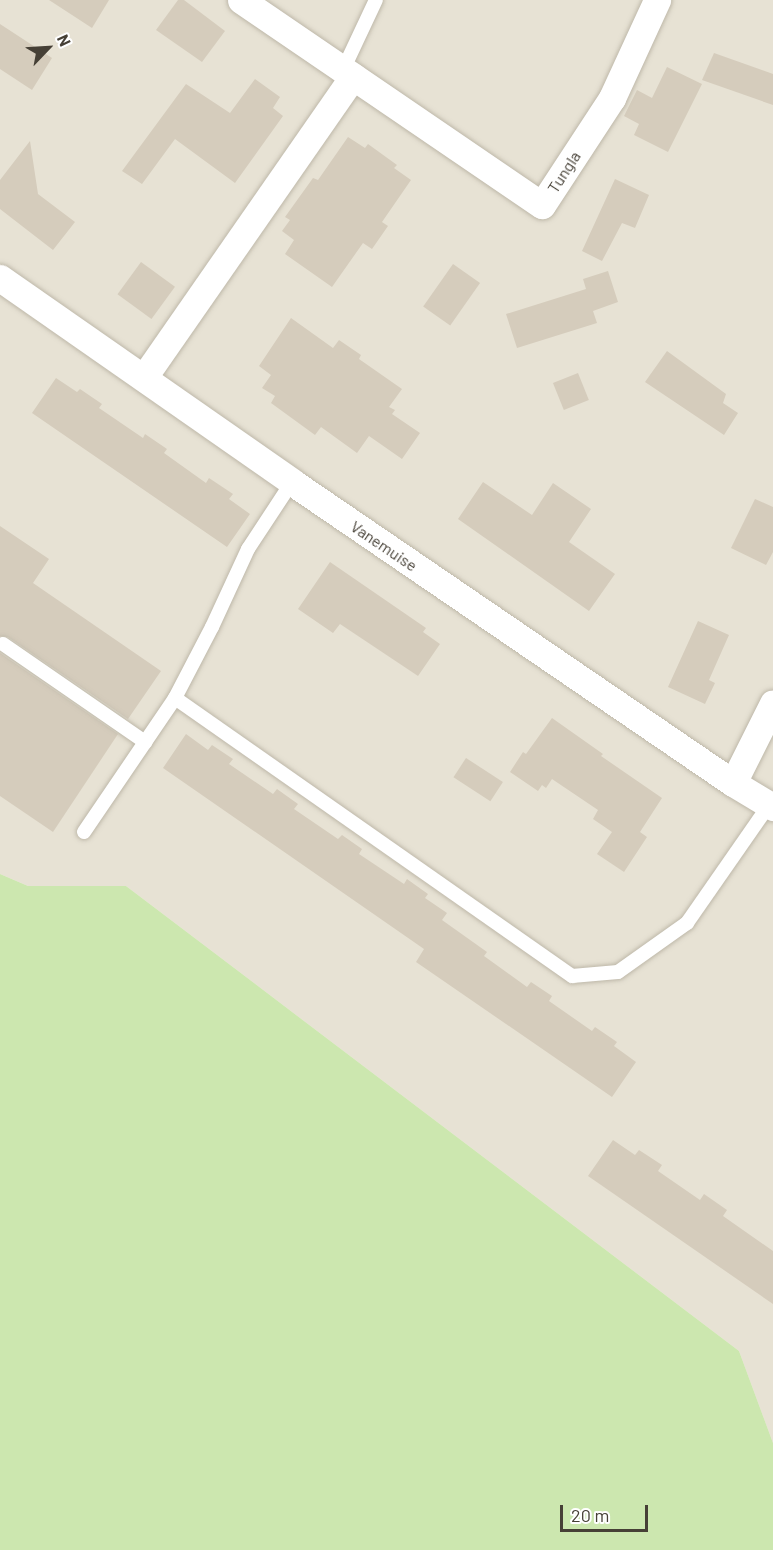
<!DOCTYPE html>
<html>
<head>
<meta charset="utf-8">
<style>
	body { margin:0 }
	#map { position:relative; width:773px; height:1550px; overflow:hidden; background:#f3f0e6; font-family:Barlow,sans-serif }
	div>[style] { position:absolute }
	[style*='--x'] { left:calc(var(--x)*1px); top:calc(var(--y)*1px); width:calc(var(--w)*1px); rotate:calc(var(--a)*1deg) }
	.residential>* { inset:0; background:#e7e2d4 }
	.green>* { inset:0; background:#cce7af }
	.building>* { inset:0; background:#d5ccbc; transform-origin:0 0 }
	.roads { filter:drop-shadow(0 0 2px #beb8a9) drop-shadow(0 0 2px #beb8a9) }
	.lane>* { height:14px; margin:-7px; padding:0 7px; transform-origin:7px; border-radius:7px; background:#fff }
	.street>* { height:27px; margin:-13.5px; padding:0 13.5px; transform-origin:13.5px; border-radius:13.5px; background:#fff }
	span { translate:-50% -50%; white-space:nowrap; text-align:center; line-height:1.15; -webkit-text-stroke:4.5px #fff; paint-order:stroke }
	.street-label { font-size:16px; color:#464036 }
	.north { position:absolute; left:18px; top:18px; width:60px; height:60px; -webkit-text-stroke:4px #fff; paint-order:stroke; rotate:65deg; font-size:16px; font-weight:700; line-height:24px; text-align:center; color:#464036 }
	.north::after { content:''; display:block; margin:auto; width:21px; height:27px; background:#464036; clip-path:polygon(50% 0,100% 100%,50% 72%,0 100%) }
	.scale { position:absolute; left:560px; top:1505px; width:88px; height:27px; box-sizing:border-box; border:3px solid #464036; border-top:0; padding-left:8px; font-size:18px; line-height:21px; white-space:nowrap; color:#464036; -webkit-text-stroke:4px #fff; paint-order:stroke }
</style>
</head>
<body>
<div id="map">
	<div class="residential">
		<i style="clip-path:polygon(0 0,773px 0,773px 1443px,739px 1351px,126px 886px,28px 886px,0 874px)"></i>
	</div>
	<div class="green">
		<i style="clip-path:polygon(0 874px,28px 886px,126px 886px,739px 1351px,773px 1443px,773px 1550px,0 1550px)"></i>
	</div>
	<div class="building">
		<i style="clip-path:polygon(49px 0,109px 0,92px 28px)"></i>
		<i style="clip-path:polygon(178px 0,184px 0,225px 31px,202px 62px,156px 30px)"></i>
		<i style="clip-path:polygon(0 24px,52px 58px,32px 90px,0 69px)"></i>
		<i style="clip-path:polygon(714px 53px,773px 74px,773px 105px,702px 80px)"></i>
		<i style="clip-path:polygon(667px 67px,702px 84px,668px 152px,634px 135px,639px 124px,624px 116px,637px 90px,652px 98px)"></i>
		<i style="clip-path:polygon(255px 79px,280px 97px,273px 108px,283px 116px,235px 183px,175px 139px,142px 184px,122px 171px,186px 84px,230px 113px)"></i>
		<i style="clip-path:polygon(348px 137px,365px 148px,368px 144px,397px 165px,394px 168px,411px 180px,382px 222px,388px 226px,372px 249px,363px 243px,332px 287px,285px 254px,294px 240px,282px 231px,290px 220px,285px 217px,313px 178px,318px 180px)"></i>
		<i style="clip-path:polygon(30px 141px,38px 194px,75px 222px,53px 250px,0 209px,0 180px)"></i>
		<i style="clip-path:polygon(615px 179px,649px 195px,635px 228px,622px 223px,602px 261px,582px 251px)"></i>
		<i style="left:141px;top:262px;width:42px;height:40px;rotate:36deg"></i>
		<i style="left:453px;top:264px;width:33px;height:52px;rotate:35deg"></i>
		<i style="clip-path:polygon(608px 271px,618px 302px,593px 311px,597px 323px,517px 348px,506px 314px,586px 289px,583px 279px)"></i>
		<i style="clip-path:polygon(291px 318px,333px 348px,339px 340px,361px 355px,359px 359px,402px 389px,389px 407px,395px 410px,392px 414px,420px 433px,402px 459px,369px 436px,357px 453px,321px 427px,315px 435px,271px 403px,275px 396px,262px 388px,271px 375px,259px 366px)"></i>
		<i style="clip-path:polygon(667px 351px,726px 394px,723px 403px,738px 413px,724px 435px,645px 382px)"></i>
		<i style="left:578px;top:373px;width:29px;height:27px;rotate:68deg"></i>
		<i style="clip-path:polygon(56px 378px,77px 392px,80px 389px,102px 404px,99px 408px,143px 438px,145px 434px,167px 449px,164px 453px,206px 483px,209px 478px,233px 494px,229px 499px,250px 514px,227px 547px,32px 413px)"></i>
		<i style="clip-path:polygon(483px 482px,532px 515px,553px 483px,591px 509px,569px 542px,615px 574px,589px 611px,458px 519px)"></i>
		<i style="clip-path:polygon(755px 499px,773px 507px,773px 552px,766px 565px,731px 548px)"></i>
		<i style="clip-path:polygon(0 526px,49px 559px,33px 583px,161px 671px,128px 719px,8px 637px,0 636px)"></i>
		<i style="clip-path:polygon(330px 562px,426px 628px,423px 632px,440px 644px,418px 676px,340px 624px,333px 633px,298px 609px)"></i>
		<i style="clip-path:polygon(698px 621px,729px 635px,709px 680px,715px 683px,705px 704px,668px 687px)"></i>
		<i style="clip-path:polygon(0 653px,118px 734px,53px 832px,0 796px)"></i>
		<i style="clip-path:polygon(552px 718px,603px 754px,601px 756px,662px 798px,640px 832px,647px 837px,624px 872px,597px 854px,612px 832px,593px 819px,598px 810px,552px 779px,546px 788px,542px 785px,538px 791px,510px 772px,523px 752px,526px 754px)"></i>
		<i style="clip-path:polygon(186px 734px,208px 750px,212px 745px,233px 759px,229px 764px,273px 794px,277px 789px,298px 804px,294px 809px,338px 839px,342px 835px,362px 849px,359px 854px,404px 884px,407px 879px,428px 894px,425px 898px,447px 913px,442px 920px,487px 952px,484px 956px,527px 987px,531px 982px,552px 996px,549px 1001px,592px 1031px,595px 1027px,617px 1042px,614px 1046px,636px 1062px,612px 1097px,416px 962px,424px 949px,163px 768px)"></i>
		<i style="left:466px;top:758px;width:44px;height:23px;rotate:33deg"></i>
		<i style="clip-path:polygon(613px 1140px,635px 1155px,639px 1150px,662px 1165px,658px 1171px,700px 1200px,704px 1194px,727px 1210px,723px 1216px,773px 1251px,773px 1304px,588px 1176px)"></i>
	</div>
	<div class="roads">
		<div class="lane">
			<i style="--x:343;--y:70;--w:77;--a:-64.8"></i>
			<i style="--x:3;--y:644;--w:173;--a:34.6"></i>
			<i style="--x:175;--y:698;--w:80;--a:-62.5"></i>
			<i style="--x:212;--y:627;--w:86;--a:-65.2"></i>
			<i style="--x:248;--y:549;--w:80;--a:-56.7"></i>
			<i style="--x:84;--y:832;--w:162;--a:-55.8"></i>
			<i style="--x:175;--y:698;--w:485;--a:35"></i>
			<i style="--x:572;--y:976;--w:46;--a:-5"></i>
			<i style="--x:618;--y:972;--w:85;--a:-35.4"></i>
			<i style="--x:687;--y:923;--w:144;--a:-55.2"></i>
		</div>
		<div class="street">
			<i style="--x:241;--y:0;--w:364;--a:34.3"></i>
			<i style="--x:542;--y:205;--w:128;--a:-56.8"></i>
			<i style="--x:612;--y:98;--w:108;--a:-65.3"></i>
			<i style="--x:0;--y:278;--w:356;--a:34.9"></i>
			<i style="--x:292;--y:482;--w:534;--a:34.32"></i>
			<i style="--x:733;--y:783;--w:47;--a:31"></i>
			<i style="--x:144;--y:377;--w:366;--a:-55.2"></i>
			<i style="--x:733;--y:783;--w:89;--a:-63.4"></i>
		</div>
	</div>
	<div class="street-label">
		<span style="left:564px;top:172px;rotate:-57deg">Tungla</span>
		<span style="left:384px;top:546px;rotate:34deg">Vanemuise</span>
	</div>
	<div class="north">N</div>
	<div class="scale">20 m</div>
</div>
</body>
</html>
